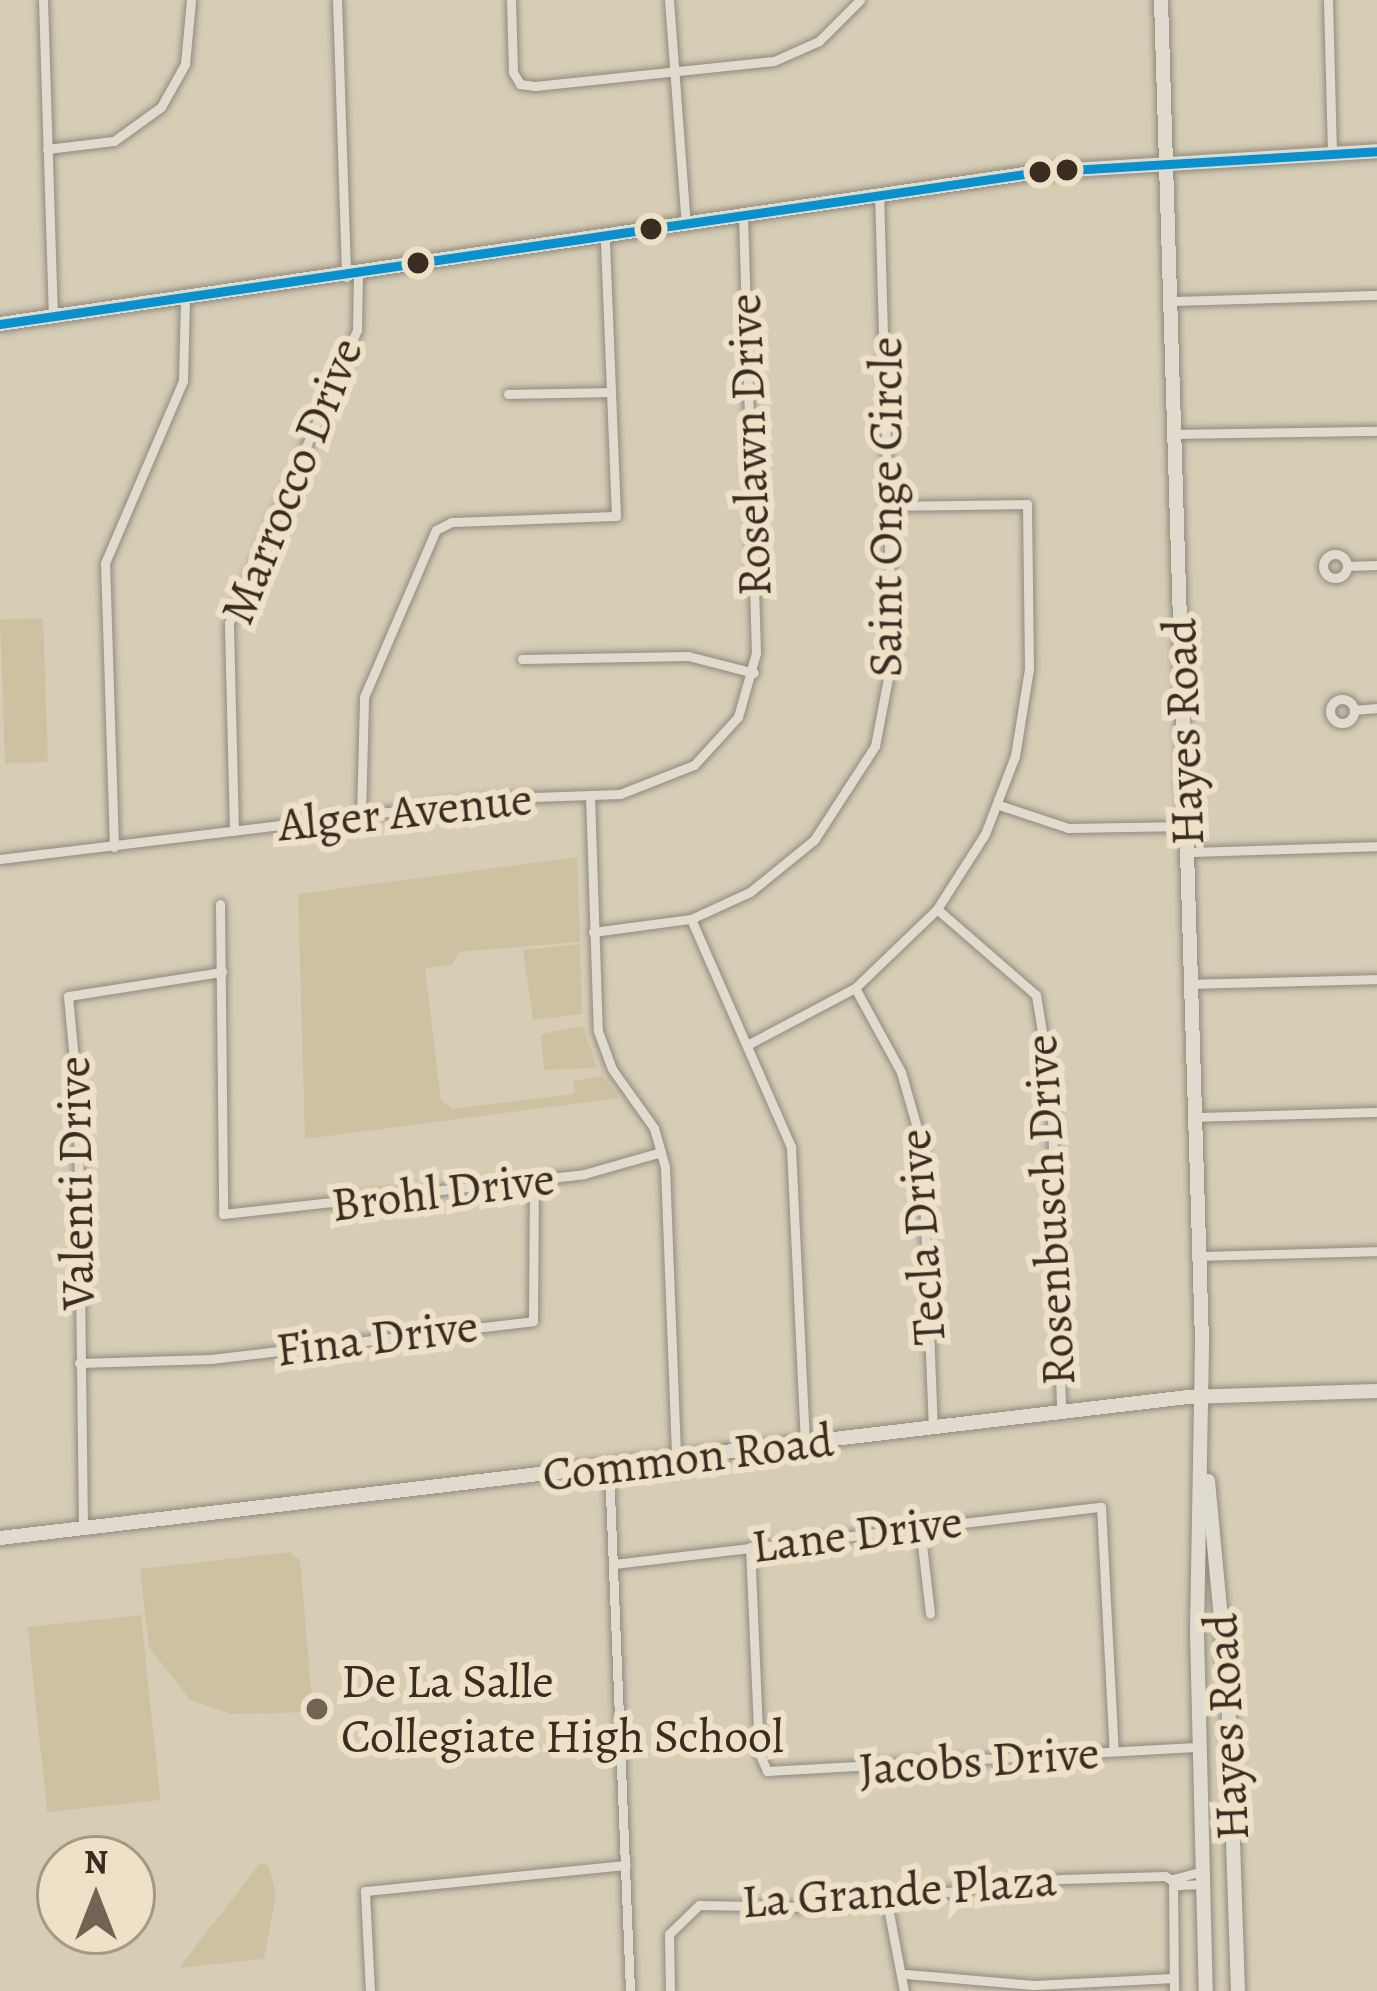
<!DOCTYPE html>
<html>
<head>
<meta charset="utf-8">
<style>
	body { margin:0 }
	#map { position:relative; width:1377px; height:1991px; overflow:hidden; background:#d6cdb6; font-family:Alegreya,serif }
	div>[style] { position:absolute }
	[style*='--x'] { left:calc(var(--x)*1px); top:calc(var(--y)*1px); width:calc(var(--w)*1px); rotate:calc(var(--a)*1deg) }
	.green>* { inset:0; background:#cdc1a2; transform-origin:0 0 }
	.roads { filter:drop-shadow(0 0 3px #918a7c) drop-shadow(0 0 3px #918a7c) }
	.street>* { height:9px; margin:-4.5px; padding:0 4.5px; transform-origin:4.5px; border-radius:4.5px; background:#dfdbcf }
	.street>.ring { margin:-4.5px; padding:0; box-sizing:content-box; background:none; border:9px solid #dfdbcf; border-radius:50% }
	.secondary>* { height:14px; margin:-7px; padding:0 7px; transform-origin:7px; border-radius:7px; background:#dfdbcf }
	.bus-1>* { height:9px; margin:-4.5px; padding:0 4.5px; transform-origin:4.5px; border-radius:4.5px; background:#0991ce }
	.dots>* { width:33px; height:33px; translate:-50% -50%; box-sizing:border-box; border:6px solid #ede2c7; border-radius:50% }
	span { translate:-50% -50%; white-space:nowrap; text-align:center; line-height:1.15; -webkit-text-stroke:12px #ede2c7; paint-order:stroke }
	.street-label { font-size:48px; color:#3a2c20 }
	.poi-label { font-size:48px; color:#3a2c20 }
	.left { translate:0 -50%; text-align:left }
	.north { position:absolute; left:36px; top:1835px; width:120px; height:120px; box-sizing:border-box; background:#ede2c7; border:3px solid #a59984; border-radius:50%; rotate:0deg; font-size:33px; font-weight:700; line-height:48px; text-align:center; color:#3a2c20 }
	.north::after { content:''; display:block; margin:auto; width:42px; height:54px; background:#716454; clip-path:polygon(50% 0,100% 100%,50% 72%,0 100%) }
</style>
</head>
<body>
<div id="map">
	<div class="green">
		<i style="left:43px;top:618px;width:144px;height:43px;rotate:88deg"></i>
		<i style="clip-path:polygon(577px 857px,580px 942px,459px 952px,452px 965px,425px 968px,441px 1100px,452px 1109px,574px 1094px,574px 1081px,602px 1076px,619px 1098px,305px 1139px,298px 894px)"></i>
		<i style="clip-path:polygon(580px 944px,582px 1014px,533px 1020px,523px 950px)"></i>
		<i style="clip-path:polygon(583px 1026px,597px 1068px,544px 1070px,541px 1034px)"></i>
		<i style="clip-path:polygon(290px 1552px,300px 1560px,313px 1712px,231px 1714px,190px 1700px,149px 1647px,140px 1569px)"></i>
		<i style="left:141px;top:1615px;width:186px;height:114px;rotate:84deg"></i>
		<i style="clip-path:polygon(260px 1863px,269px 1866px,276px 1895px,264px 1959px,179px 1968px)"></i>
	</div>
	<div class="roads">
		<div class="street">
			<i style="--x:43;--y:0;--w:316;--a:88.2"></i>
			<i style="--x:337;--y:0;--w:277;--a:88.1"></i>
			<i style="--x:511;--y:0;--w:72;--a:88.4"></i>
			<i style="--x:513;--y:72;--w:14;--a:60"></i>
			<i style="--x:520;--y:84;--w:15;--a:8"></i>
			<i style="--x:535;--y:86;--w:240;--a:-6"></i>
			<i style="--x:774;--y:61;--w:49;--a:-24"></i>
			<i style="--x:819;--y:41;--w:58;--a:-45"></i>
			<i style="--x:669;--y:0;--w:226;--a:85.7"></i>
			<i style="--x:1328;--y:0;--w:152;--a:88.5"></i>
			<i style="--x:47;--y:149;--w:67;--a:-6.8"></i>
			<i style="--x:114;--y:141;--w:58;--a:-35.9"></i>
			<i style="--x:161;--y:107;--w:49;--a:-60.8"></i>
			<i style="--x:185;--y:64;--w:64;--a:-84.6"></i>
			<i style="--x:1171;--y:301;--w:206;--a:-1.7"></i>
			<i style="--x:508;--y:394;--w:103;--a:-1.1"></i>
			<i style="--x:1175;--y:434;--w:202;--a:-0.9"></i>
			<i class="ring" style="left:1323px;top:554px;width:15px;height:15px"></i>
			<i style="--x:1347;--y:566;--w:30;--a:-2"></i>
			<i style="--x:522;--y:659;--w:166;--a:-1"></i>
			<i style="--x:688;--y:656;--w:68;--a:14.4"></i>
			<i class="ring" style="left:1330px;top:699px;width:15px;height:15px"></i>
			<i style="--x:1354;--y:710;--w:23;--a:-5"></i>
			<i style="--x:590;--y:795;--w:236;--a:88.1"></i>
			<i style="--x:598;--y:1031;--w:40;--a:69.8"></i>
			<i style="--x:612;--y:1069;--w:72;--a:54.6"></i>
			<i style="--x:654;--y:1128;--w:41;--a:74.2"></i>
			<i style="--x:665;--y:1167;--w:292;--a:87.8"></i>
			<i style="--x:999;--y:805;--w:73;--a:18.4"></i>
			<i style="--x:1068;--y:828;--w:119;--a:-1"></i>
			<i style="--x:361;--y:815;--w:118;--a:-88.5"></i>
			<i style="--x:364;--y:697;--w:182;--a:-66.7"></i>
			<i style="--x:436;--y:530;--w:18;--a:-27"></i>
			<i style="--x:452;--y:522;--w:164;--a:-2.1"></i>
			<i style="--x:616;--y:516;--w:277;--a:-92.3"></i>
			<i style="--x:234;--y:831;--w:208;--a:-91.4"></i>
			<i style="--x:229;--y:623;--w:320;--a:-66.4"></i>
			<i style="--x:357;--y:330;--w:55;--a:-89"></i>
			<i style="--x:114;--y:847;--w:284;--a:-91.8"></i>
			<i style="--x:105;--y:563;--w:198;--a:-66.8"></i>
			<i style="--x:183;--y:381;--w:82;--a:-88.6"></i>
			<i style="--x:1188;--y:852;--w:189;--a:-1.8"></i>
			<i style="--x:0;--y:859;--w:507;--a:-6.91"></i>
			<i style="--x:503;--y:798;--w:117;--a:-2"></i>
			<i style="--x:620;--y:794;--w:79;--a:-21.4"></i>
			<i style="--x:694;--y:765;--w:65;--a:-47.5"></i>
			<i style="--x:738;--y:717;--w:66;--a:-74.3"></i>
			<i style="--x:756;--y:653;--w:437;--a:-91.7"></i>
			<i style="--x:220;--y:904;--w:310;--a:89.4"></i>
			<i style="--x:223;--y:1214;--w:363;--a:-6.3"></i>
			<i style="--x:584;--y:1174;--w:80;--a:-15.9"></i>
			<i style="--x:937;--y:909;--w:131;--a:41"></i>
			<i style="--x:1036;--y:995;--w:93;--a:80.7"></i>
			<i style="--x:1051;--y:1087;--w:325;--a:88.2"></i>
			<i style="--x:691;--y:919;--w:249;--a:66.3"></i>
			<i style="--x:791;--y:1147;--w:296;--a:87.3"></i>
			<i style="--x:593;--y:932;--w:99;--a:-7.6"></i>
			<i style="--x:691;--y:919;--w:65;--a:-24.6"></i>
			<i style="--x:750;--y:892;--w:82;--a:-39.1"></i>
			<i style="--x:814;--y:840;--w:112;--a:-57"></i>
			<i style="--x:875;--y:746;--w:91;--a:-79.2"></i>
			<i style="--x:892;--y:657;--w:462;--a:-91.6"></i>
			<i style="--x:1191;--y:984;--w:186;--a:-1.5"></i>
			<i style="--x:855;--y:988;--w:96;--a:61.3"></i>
			<i style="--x:901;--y:1072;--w:76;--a:74"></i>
			<i style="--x:922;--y:1145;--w:282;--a:87.8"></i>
			<i style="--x:747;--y:1045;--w:122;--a:-27.8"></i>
			<i style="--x:855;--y:988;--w:114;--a:-43.9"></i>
			<i style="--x:937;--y:909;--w:89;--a:-57.4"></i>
			<i style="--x:985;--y:834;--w:84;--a:-69"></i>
			<i style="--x:1015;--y:756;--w:88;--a:-80.9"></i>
			<i style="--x:1029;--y:669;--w:165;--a:-90.7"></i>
			<i style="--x:1027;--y:504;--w:136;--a:179.2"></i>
			<i style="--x:1195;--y:1117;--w:182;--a:-1.6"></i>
			<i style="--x:1199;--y:1256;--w:178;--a:-1.6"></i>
			<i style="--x:79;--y:1363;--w:132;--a:-1.7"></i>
			<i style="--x:211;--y:1359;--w:324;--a:-6.7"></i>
			<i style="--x:533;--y:1321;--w:141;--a:-89.6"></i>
			<i style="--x:609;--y:1468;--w:523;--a:87.7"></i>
			<i style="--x:920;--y:1527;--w:87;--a:83.4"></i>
			<i style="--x:83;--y:1528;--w:426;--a:-90.7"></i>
			<i style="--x:78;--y:1102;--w:106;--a:-95.4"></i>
			<i style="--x:68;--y:996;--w:156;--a:-8.9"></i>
			<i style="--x:750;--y:1547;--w:206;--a:87.5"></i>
			<i style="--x:759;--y:1753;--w:20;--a:66"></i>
			<i style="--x:767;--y:1771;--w:433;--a:-3.2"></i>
			<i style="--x:614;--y:1564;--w:490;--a:-6.7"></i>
			<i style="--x:1101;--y:1507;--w:244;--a:87"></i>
			<i style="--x:1173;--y:1879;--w:112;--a:89.5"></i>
			<i style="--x:1173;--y:1879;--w:31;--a:-15"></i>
			<i style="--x:886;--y:1897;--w:96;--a:79.2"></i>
			<i style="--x:906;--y:1974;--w:128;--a:4.9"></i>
			<i style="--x:1034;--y:1985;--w:140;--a:-2.9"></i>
			<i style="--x:370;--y:1991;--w:100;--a:-92.9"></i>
			<i style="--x:365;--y:1891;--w:262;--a:-5.7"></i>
			<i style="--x:670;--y:1991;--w:57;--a:-91"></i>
			<i style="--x:669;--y:1934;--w:42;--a:-44"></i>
			<i style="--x:699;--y:1905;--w:116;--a:1"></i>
			<i style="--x:815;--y:1907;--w:248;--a:-6.5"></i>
			<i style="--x:1061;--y:1879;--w:104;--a:-1.7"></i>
			<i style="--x:1165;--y:1876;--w:17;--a:33"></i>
			<i style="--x:1179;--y:1885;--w:25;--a:-2"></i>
		</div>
		<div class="secondary">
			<i style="--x:1161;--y:0;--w:1346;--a:88.25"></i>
			<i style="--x:1202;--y:1345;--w:288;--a:91"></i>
			<i style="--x:1197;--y:1633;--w:358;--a:88.6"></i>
			<i style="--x:0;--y:324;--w:1049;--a:-8.33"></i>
			<i style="--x:1038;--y:172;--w:340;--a:-3.5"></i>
			<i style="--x:1208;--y:1481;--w:211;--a:84.6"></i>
			<i style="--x:1228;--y:1691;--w:300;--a:88.1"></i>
			<i style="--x:0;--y:1538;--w:1195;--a:-6.77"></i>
			<i style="--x:1187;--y:1397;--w:190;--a:-1.8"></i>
		</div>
	</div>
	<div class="bus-1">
		<i style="--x:0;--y:324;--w:1049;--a:-8.33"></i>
		<i style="--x:1038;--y:172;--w:340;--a:-3.5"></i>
	</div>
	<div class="dots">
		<i style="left:1067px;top:170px;background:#3a2c20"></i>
		<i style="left:1040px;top:172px;background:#3a2c20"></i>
		<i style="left:651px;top:229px;background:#3a2c20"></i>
		<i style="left:418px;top:263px;background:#3a2c20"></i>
		<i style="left:317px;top:1709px;background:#716454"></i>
	</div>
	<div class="street-label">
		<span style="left:750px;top:445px;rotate:-92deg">Roselawn Drive</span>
		<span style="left:292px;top:481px;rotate:-68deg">Marrocco Drive</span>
		<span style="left:886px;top:507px;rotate:-90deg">Saint Onge Circle</span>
		<span style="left:1184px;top:732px;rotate:-92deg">Hayes Road</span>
		<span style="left:405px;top:812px;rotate:-6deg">Alger Avenue</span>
		<span style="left:76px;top:1183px;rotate:-91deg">Valenti Drive</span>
		<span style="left:443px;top:1192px;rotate:-7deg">Brohl Drive</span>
		<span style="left:1050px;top:1210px;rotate:-93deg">Rosenbusch Drive</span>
		<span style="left:922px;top:1237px;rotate:-94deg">Tecla Drive</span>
		<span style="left:377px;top:1338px;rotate:-7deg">Fina Drive</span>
		<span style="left:688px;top:1458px;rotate:-7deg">Common Road</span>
		<span style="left:857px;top:1534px;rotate:-7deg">Lane Drive</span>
		<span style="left:1227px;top:1727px;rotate:-93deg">Hayes Road</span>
		<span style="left:979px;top:1761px;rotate:-4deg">Jacobs Drive</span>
		<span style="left:899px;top:1891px;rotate:-4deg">La Grande Plaza</span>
	</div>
	<div class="poi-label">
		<span class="left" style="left:341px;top:1709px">De La Salle<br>Collegiate High School</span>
	</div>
	<div class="north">N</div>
</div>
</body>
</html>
